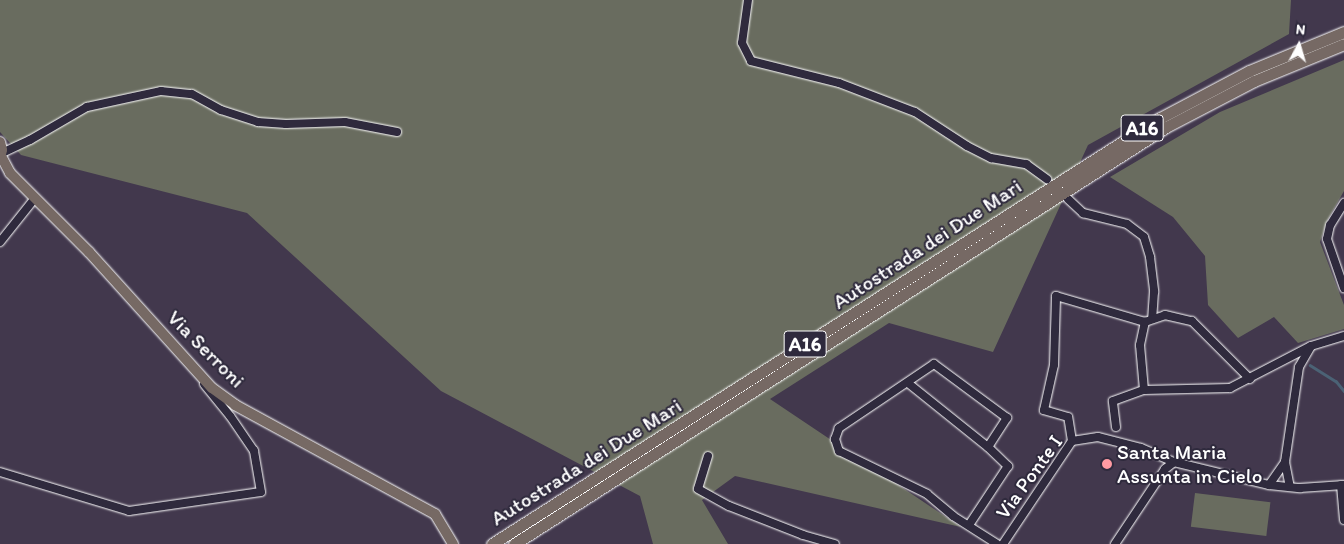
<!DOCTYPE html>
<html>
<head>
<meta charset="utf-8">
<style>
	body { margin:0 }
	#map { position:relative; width:1344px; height:544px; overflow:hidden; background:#42384d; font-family:Itim,sans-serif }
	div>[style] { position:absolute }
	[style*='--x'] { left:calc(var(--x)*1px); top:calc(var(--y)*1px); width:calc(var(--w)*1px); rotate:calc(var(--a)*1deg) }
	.green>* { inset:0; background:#696c5f; transform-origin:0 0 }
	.stream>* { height:2.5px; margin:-1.25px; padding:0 1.25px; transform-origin:1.25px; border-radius:1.25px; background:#4b6275 }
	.roads { filter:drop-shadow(0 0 1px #fff) drop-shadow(0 0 1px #fff) }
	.minor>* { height:8px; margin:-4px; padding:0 4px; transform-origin:4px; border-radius:4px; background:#2f2a3d }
	.major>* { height:10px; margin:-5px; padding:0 5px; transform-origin:5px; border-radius:5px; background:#766964 }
	.highway>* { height:11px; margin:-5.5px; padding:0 5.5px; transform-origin:5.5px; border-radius:5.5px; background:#766964 }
	.dots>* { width:14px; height:14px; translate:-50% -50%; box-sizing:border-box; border:2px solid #2f2a3d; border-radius:50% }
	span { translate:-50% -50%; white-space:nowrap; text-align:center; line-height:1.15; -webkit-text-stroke:4px #2f2a3d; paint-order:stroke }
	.shield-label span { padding:1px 4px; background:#2f2a3d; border:1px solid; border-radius:4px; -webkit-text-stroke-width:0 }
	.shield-label { font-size:20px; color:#fff; font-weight:700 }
	.street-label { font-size:21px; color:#fff }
	.poi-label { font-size:21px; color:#fff }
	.left { translate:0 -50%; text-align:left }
	.north { position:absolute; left:1274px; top:20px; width:50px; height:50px; -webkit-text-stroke:4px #2f2a3d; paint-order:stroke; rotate:6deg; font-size:14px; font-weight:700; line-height:20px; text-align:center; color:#fff }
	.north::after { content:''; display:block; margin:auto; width:18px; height:22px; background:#fff; clip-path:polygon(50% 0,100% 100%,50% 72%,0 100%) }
</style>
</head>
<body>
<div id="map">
	<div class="green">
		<i style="clip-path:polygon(0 0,1291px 0,1289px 34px,1088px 145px,993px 352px,889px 323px,770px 399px,961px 527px,735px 476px,702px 500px,728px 544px,653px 544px,640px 496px,441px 391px,247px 213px,21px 155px,0 132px)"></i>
		<i style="clip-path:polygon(1344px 60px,1344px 191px,1327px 221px,1320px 242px,1344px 305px,1344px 329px,1298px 343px,1274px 317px,1238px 338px,1208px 305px,1205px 256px,1173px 217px,1110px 177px,1220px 112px)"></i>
		<i style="left:1195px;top:493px;width:76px;height:34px;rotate:7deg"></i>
	</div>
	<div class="stream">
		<i style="--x:1310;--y:365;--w:31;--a:32"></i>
		<i style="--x:1336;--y:381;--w:13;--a:51"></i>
	</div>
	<div class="roads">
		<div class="minor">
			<i style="--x:748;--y:0;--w:43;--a:97.9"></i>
			<i style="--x:742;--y:43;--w:20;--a:63"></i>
			<i style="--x:751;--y:61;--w:91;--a:14"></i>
			<i style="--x:839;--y:83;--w:81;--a:20.9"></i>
			<i style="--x:915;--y:112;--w:62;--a:33.2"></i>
			<i style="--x:967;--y:146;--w:27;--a:27"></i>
			<i style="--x:991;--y:158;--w:36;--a:10"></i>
			<i style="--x:1026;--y:164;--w:26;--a:36"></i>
			<i style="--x:2;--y:153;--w:31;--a:-25"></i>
			<i style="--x:30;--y:140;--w:66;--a:-30.1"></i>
			<i style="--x:87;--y:107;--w:76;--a:-12.2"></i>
			<i style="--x:161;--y:91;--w:31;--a:6"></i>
			<i style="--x:192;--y:94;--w:33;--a:29"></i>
			<i style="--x:221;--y:110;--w:39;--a:18"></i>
			<i style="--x:258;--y:122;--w:28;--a:4"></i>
			<i style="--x:286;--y:124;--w:59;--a:-1.9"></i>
			<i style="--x:345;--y:122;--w:53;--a:10.9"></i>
			<i style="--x:1068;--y:199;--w:21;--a:43"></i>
			<i style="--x:1083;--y:213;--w:45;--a:14"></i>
			<i style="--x:1127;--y:224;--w:21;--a:37"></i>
			<i style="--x:1144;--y:237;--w:21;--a:73"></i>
			<i style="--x:1150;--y:257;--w:35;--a:83"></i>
			<i style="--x:1154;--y:292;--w:27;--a:94"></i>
			<i style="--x:1344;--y:203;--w:26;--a:122"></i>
			<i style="--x:1330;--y:225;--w:14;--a:102"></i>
			<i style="--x:1327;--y:239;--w:52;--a:70.9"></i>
			<i style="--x:0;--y:242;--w:56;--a:-51.5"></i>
			<i style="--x:908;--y:383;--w:102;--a:38.7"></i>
			<i style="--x:988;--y:447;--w:28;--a:44"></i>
			<i style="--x:1008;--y:466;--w:71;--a:123.5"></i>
			<i style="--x:1144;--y:390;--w:45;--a:-95.1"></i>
			<i style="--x:1140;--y:345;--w:24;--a:-78"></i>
			<i style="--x:1116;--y:427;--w:26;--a:-97"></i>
			<i style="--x:1113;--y:401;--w:33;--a:-20"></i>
			<i style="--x:1144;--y:390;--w:86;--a:-1.3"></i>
			<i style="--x:1230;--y:388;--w:91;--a:-27.4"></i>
			<i style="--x:1072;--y:441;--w:24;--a:-99"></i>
			<i style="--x:1068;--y:417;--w:25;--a:-164"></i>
			<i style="--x:1044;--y:410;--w:46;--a:-77.5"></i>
			<i style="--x:1054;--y:365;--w:69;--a:-88.3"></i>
			<i style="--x:1056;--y:296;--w:93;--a:16.3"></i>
			<i style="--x:1145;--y:322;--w:21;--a:-19"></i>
			<i style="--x:1165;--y:315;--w:28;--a:13"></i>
			<i style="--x:1192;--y:321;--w:82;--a:45"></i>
			<i style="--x:988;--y:447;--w:35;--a:-57"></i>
			<i style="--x:1007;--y:418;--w:91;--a:-143.5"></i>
			<i style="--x:934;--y:364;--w:115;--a:146"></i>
			<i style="--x:839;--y:428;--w:12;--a:110"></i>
			<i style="--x:835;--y:439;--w:13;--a:72"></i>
			<i style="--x:839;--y:451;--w:98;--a:26"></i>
			<i style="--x:927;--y:494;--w:34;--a:40"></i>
			<i style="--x:953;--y:516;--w:52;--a:32.5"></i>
			<i style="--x:708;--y:456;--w:34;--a:107"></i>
			<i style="--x:698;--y:489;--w:35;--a:29"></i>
			<i style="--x:729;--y:506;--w:79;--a:21.4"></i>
			<i style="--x:803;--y:535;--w:33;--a:16"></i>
			<i style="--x:1285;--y:462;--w:96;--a:-81.6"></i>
			<i style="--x:1299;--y:367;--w:24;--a:-60"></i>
			<i style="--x:1311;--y:346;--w:34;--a:-17"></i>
			<i style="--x:0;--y:472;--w:135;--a:16.8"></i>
			<i style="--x:129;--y:511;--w:133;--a:-8.2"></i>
			<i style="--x:261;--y:492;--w:42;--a:-99.7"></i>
			<i style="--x:254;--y:451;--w:42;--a:-124.4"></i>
			<i style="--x:230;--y:416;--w:41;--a:-129.1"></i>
			<i style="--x:1269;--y:485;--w:28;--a:-55"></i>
			<i style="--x:1285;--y:462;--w:25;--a:79"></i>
			<i style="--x:1341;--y:485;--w:35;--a:85"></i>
			<i style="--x:1003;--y:544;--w:124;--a:-56.2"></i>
			<i style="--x:1072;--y:441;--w:26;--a:-9"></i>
			<i style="--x:1098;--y:437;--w:44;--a:14.3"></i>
			<i style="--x:1141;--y:448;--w:36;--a:23"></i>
			<i style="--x:1115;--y:544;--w:90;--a:-56.3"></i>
			<i style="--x:1165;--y:469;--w:11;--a:-38"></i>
			<i style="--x:1174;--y:462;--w:98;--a:13.6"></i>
			<i style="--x:1269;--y:485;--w:31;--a:6"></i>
			<i style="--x:1300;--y:488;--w:44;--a:-3.9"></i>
		</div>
		<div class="major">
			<i style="--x:0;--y:142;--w:8;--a:76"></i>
			<i style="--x:2;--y:150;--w:8;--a:104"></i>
			<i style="--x:1;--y:156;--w:19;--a:62"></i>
			<i style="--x:10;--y:173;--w:112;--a:45"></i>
			<i style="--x:89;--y:252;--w:183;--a:47.9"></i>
			<i style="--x:212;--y:388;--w:29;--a:36"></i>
			<i style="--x:235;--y:405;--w:228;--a:28.6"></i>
			<i style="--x:435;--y:514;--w:35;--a:59"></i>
		</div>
		<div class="highway">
			<i style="--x:492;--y:544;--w:792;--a:-32.53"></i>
			<i style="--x:1160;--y:118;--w:101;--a:-27.8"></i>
			<i style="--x:1249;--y:71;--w:103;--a:-22.3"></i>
			<i style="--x:514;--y:544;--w:774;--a:-32.6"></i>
			<i style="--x:1166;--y:127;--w:99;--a:-27.6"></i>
			<i style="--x:1254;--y:81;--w:97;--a:-22.3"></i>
		</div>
	</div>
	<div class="dots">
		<i style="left:1107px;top:464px;background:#ff9aa2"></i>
	</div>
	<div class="shield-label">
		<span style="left:1142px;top:128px">A16</span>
		<span style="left:805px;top:344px">A16</span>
	</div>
	<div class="street-label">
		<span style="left:927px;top:244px;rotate:-33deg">Autostrada dei Due Mari</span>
		<span style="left:206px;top:349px;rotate:45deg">Via Serroni</span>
		<span style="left:586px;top:462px;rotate:-32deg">Autostrada dei Due Mari</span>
		<span style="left:1029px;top:477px;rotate:-54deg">Via Ponte I</span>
	</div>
	<div class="poi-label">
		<span class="left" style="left:1117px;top:464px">Santa Maria<br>Assunta in Cielo</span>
	</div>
	<div class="north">N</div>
</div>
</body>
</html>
